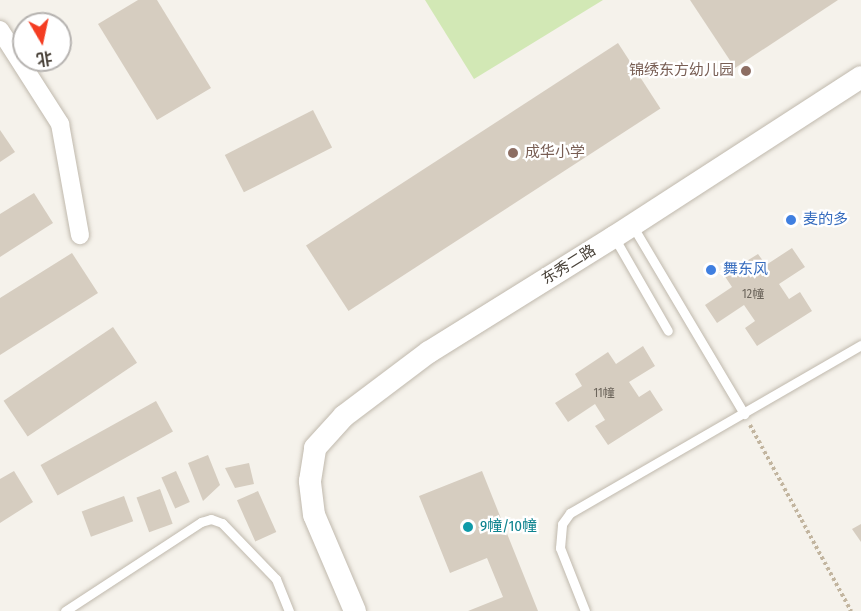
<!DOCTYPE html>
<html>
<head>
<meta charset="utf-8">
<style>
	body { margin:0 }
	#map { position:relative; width:861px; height:611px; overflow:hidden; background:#f5f2eb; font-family:"Fira Sans Condensed","Noto Sans SC",sans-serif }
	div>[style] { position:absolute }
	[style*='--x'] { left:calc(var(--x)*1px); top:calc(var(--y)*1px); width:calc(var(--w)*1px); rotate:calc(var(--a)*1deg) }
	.green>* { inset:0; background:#d2e8b5 }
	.building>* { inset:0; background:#d6cdc0; transform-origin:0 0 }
	.path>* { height:4px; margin-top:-2px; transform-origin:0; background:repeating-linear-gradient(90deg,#c2b59f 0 3px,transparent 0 6px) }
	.roads { filter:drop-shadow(0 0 2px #c0b9ad) drop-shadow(0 0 2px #c0b9ad) }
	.service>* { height:9px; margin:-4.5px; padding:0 4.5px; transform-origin:4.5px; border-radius:4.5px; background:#fff }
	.minor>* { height:18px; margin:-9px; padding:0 9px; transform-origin:9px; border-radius:9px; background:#fff }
	.tertiary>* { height:22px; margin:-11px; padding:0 11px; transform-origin:11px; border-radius:11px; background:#fff }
	.dots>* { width:16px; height:16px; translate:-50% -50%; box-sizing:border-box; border:3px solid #fff; border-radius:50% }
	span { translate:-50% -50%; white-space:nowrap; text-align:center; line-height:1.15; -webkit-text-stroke:4.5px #fff; paint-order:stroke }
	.number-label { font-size:12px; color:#6c655b }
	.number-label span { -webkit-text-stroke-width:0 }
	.education-label { font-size:15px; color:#785e54 }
	.right { translate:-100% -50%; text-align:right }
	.left { translate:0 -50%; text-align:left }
	.shop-label { font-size:15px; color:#366cbe }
	.street-label { font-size:15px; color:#494239 }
	.culture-label { font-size:15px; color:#0d838f }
	.north { position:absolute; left:12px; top:12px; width:60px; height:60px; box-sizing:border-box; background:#fff; border:2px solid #b6b3b0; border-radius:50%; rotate:171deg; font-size:16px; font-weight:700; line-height:24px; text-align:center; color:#494239 }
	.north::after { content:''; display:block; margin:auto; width:21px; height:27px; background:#f43d22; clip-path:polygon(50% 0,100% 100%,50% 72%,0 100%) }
</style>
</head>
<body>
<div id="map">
	<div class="green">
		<i style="clip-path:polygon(425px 0,603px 0,474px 79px)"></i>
	</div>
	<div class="building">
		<i style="clip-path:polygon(138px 0,157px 0,211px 88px,157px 120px,98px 24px)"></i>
		<i style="clip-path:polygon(690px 0,838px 0,735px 68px)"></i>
		<i style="left:618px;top:43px;width:78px;height:372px;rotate:57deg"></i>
		<i style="left:313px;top:110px;width:42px;height:99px;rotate:63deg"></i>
		<i style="clip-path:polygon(0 130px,15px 152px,0 162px)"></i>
		<i style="clip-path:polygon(34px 193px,53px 223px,0 257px,0 214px)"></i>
		<i style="clip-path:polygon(792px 248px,805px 267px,779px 284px,789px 299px,800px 292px,812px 311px,757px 346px,745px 328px,755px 321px,744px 305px,717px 323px,705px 305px,732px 287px,724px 275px,758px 254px,766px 265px)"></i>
		<i style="clip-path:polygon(72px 253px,98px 293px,0 355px,0 298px)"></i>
		<i style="left:113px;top:327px;width:43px;height:132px;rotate:56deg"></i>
		<i style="clip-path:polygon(643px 346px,655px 366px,629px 382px,639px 397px,650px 390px,663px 410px,608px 445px,595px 426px,605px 420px,595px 404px,568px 422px,555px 403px,582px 386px,575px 374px,608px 352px,616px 364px)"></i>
		<i style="left:156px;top:401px;width:35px;height:132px;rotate:61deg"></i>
		<i style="clip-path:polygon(208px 455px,220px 485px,203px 501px,188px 463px)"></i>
		<i style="clip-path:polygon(249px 463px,254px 484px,235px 488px,225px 468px)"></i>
		<i style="clip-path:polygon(14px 471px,33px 502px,0 523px,0 479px)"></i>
		<i style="left:176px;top:471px;width:34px;height:16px;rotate:66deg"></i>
		<i style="clip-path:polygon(482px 471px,538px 611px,468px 611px,503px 597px,487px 558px,450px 573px,419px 496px)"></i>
		<i style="left:160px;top:489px;width:37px;height:25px;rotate:70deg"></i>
		<i style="left:258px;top:491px;width:45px;height:23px;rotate:66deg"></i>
		<i style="left:124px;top:496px;width:27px;height:45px;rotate:70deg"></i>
		<i style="clip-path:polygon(861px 524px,861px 542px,852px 529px)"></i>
	</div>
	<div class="path">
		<i style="--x:750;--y:425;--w:212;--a:61.5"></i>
	</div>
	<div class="roads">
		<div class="service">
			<i style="--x:632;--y:225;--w:220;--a:59.3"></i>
			<i style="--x:614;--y:237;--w:108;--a:60.1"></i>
			<i style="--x:65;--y:611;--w:163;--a:-33.2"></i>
			<i style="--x:201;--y:522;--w:10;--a:-17"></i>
			<i style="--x:211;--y:519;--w:12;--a:20"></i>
			<i style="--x:222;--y:523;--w:78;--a:46"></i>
			<i style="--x:276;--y:579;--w:35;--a:68"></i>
			<i style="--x:585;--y:611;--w:68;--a:-111.6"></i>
			<i style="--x:560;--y:548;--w:24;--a:-85"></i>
			<i style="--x:562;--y:524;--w:14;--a:-54"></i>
			<i style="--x:570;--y:513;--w:336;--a:-30"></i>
		</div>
		<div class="minor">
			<i style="--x:0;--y:30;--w:112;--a:57.4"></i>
			<i style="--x:60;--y:124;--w:113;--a:79.8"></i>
		</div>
		<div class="tertiary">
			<i style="--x:355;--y:611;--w:104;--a:-113.1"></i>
			<i style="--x:314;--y:515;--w:34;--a:-97"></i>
			<i style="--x:310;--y:481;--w:33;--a:-81"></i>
			<i style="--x:315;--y:448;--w:43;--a:-47.8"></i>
			<i style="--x:344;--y:416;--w:106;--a:-37"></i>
			<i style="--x:429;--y:352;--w:218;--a:-31.9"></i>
			<i style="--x:614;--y:237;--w:294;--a:-32.9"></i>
		</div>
	</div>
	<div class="dots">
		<i style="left:746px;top:71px;background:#8d6e63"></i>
		<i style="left:513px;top:153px;background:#8d6e63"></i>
		<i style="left:791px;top:220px;background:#3f7fe0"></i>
		<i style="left:711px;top:270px;background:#3f7fe0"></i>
		<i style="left:468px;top:527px;background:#0f9aa8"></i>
	</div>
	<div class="number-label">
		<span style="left:753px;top:295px">12幢</span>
		<span style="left:604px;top:394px">11幢</span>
	</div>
	<div class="education-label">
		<span class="right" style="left:734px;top:71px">锦绣东方幼儿园</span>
		<span class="left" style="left:525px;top:153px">成华小学</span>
	</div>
	<div class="shop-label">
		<span class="left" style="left:803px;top:220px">麦的多</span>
		<span class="left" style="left:723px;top:270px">舞东风</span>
	</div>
	<div class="street-label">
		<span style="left:569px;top:265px;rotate:-32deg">东秀二路</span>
	</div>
	<div class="culture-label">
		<span class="left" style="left:480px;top:527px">9幢/10幢</span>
	</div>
	<div class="north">北</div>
</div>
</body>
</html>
